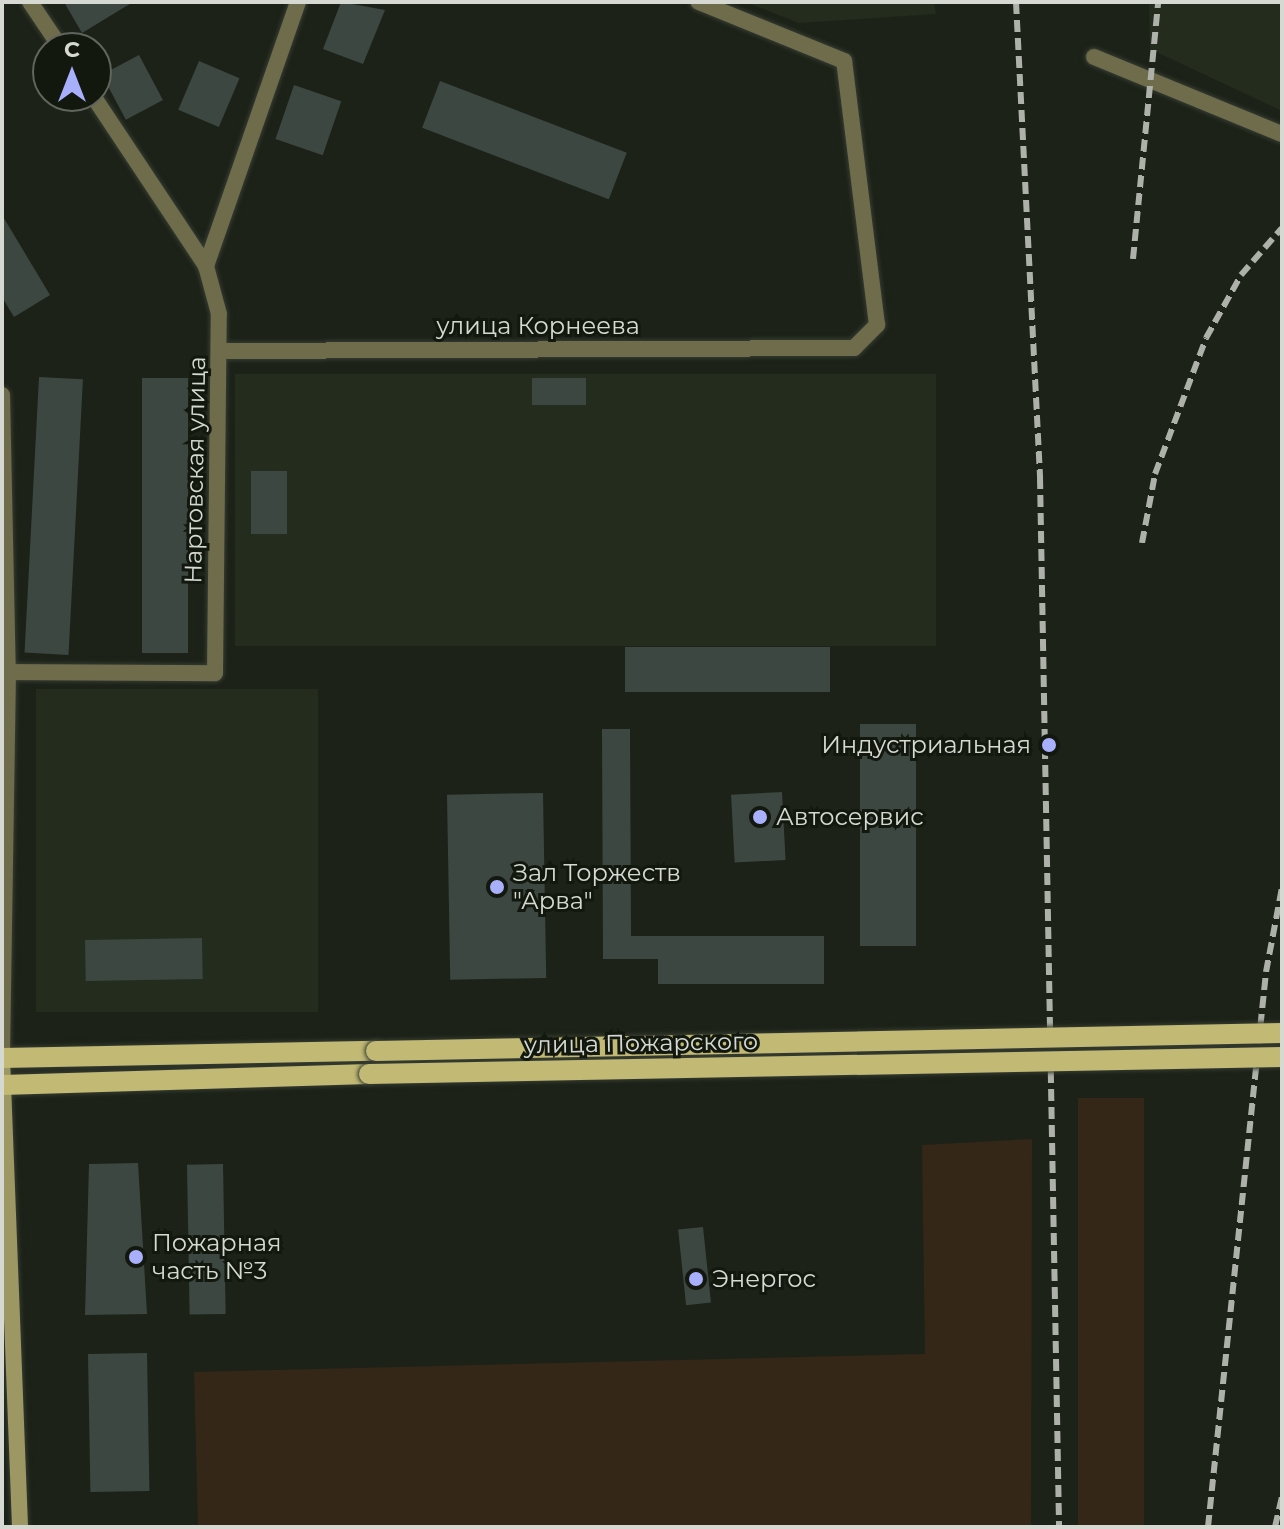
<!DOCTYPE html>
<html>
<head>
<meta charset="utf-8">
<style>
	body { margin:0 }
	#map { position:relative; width:1284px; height:1529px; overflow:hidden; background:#1c2218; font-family:Montserrat,sans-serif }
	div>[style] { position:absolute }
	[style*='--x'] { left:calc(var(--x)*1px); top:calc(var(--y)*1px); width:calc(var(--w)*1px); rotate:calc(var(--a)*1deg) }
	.built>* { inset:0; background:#232c1d; transform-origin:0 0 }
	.green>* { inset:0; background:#342717; transform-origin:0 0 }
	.building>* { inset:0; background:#3c4741; transform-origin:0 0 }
	.roads { filter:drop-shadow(0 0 2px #363c32) drop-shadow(0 0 2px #363c32) }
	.street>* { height:16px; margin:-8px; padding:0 8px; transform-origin:8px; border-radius:8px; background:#6f6c4c }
	.secondary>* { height:16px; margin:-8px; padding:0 8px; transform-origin:8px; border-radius:8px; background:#9d9763 }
	.primary>* { height:20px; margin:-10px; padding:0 10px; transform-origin:10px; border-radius:10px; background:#c1b974 }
	.rail>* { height:6px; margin-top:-3px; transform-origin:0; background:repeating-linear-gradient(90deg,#adb1a9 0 12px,transparent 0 18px) }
	.bridges { filter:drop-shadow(0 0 2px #363c32) drop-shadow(0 0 2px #363c32) }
	.primary-bridge>* { height:20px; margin:-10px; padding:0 10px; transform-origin:10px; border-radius:10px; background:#c1b974 }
	.dots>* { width:22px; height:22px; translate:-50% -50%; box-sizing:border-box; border:4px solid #13180f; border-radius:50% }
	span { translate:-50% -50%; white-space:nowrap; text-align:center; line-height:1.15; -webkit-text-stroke:6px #13180f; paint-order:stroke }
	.street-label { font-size:24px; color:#d5d9d2 }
	.poi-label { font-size:24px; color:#d5d9d2 }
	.right { translate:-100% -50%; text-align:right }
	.left { translate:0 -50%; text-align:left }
	.frame { position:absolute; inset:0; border:4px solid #d5d9d2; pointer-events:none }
	.north { position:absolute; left:32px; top:32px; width:80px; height:80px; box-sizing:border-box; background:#13180f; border:2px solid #61655d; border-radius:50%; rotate:0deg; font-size:22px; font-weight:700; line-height:32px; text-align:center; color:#d5d9d2 }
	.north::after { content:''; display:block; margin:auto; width:28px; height:36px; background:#a8b0fc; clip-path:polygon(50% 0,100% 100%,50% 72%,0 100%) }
</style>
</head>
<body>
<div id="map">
	<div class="built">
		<i style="clip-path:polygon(746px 2px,934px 2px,936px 14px,799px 23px)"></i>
		<i style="clip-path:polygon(1149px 2px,1282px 2px,1282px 111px,1150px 49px)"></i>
		<i style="left:936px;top:374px;width:272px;height:701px;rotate:90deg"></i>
		<i style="left:318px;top:689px;width:323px;height:282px;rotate:90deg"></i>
	</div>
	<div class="green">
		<i style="left:1078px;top:1098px;width:66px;height:429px"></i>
		<i style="clip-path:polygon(1032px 1139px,1031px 1527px,198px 1527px,194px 1372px,925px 1354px,922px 1145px)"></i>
	</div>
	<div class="building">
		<i style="clip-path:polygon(64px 2px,133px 2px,82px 33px)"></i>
		<i style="clip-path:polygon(341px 2px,385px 10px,363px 64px,323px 49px)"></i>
		<i style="left:139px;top:55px;width:51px;height:42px;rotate:62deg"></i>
		<i style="left:199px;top:61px;width:44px;height:53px;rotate:23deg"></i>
		<i style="left:440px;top:81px;width:200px;height:50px;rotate:21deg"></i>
		<i style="left:294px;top:85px;width:50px;height:57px;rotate:19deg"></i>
		<i style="clip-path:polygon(2px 215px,50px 295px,14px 317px,2px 297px)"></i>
		<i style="left:39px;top:377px;width:44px;height:276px;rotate:3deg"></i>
		<i style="left:142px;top:378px;width:46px;height:275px"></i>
		<i style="left:532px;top:378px;width:54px;height:27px"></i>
		<i style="left:251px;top:471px;width:36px;height:63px"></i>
		<i style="left:625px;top:647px;width:205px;height:45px"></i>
		<i style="left:860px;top:724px;width:56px;height:222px"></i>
		<i style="clip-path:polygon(602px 729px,630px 729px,631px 936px,824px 936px,824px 984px,658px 984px,658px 959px,603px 959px)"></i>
		<i style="left:782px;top:792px;width:68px;height:51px;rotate:87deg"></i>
		<i style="left:543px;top:793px;width:185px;height:96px;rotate:89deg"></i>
		<i style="left:202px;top:938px;width:41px;height:117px;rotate:89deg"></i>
		<i style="clip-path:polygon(138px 1163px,147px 1314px,85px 1315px,89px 1164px)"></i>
		<i style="left:223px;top:1164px;width:150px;height:36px;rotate:89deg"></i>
		<i style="left:703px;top:1227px;width:76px;height:25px;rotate:84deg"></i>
		<i style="left:147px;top:1353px;width:138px;height:59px;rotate:89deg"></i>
	</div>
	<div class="roads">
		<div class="street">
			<i style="--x:30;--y:2;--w:55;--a:56"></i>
			<i style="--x:1094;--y:57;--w:203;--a:22.3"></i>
			<i style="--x:206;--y:266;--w:280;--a:-70.8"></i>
			<i style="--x:221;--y:351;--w:633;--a:-0.27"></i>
			<i style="--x:854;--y:348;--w:33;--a:-45"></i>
			<i style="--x:877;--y:325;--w:266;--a:-97.1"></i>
			<i style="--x:844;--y:61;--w:157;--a:-157.9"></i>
			<i style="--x:2;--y:395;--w:277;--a:88.8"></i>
			<i style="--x:8;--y:672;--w:386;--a:90.9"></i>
			<i style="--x:8;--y:672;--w:207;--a:0.3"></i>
			<i style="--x:215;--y:673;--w:359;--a:-89.4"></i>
			<i style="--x:219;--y:314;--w:50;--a:-105.2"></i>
			<i style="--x:206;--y:266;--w:204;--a:-123.6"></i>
		</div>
		<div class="secondary">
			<i style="--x:2;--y:1058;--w:469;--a:87.8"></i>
		</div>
		<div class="primary">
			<i style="--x:2;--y:1058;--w:374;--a:-1.1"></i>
			<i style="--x:2;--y:1085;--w:367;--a:-1.7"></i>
		</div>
	</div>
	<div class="rail">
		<i style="--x:1016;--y:2;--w:476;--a:87.1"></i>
		<i style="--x:1040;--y:477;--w:1050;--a:88.96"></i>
		<i style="--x:1133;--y:259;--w:258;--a:-84.4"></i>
		<i style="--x:1142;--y:543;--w:70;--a:-79.3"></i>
		<i style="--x:1155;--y:474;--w:145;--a:-69.4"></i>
		<i style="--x:1206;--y:338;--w:72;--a:-60.9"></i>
		<i style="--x:1241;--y:275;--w:62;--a:-48.9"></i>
		<i style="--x:1208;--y:1527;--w:558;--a:-84.03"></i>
		<i style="--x:1266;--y:972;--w:86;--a:-79.3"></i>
		<i style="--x:1275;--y:1527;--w:31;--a:-77"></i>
	</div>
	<div class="bridges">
		<div class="primary-bridge">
			<i style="--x:376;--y:1051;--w:906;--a:-1.14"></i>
			<i style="--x:369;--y:1074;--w:913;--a:-1.07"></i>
		</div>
	</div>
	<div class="dots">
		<i style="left:1049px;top:745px;background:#a8b0fc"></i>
		<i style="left:760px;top:817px;background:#a8b0fc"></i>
		<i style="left:497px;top:887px;background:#a8b0fc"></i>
		<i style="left:136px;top:1257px;background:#a8b0fc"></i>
		<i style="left:696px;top:1279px;background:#a8b0fc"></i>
	</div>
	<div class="street-label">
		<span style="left:538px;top:326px">улица Корнеева</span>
		<span style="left:195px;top:470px;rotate:-89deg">Нартовская улица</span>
		<span style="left:641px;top:1043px;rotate:-1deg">улица Пожарского</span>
	</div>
	<div class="poi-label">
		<span class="right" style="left:1031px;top:745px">Индустриальная</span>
		<span class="left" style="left:776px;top:817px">Автосервис</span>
		<span class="left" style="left:513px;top:887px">Зал Торжеств<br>"Арва"</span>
		<span class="left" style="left:152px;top:1257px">Пожарная<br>часть №3</span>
		<span class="left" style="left:712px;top:1279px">Энергос</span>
	</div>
	<div class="frame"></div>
	<div class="north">С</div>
</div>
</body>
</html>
